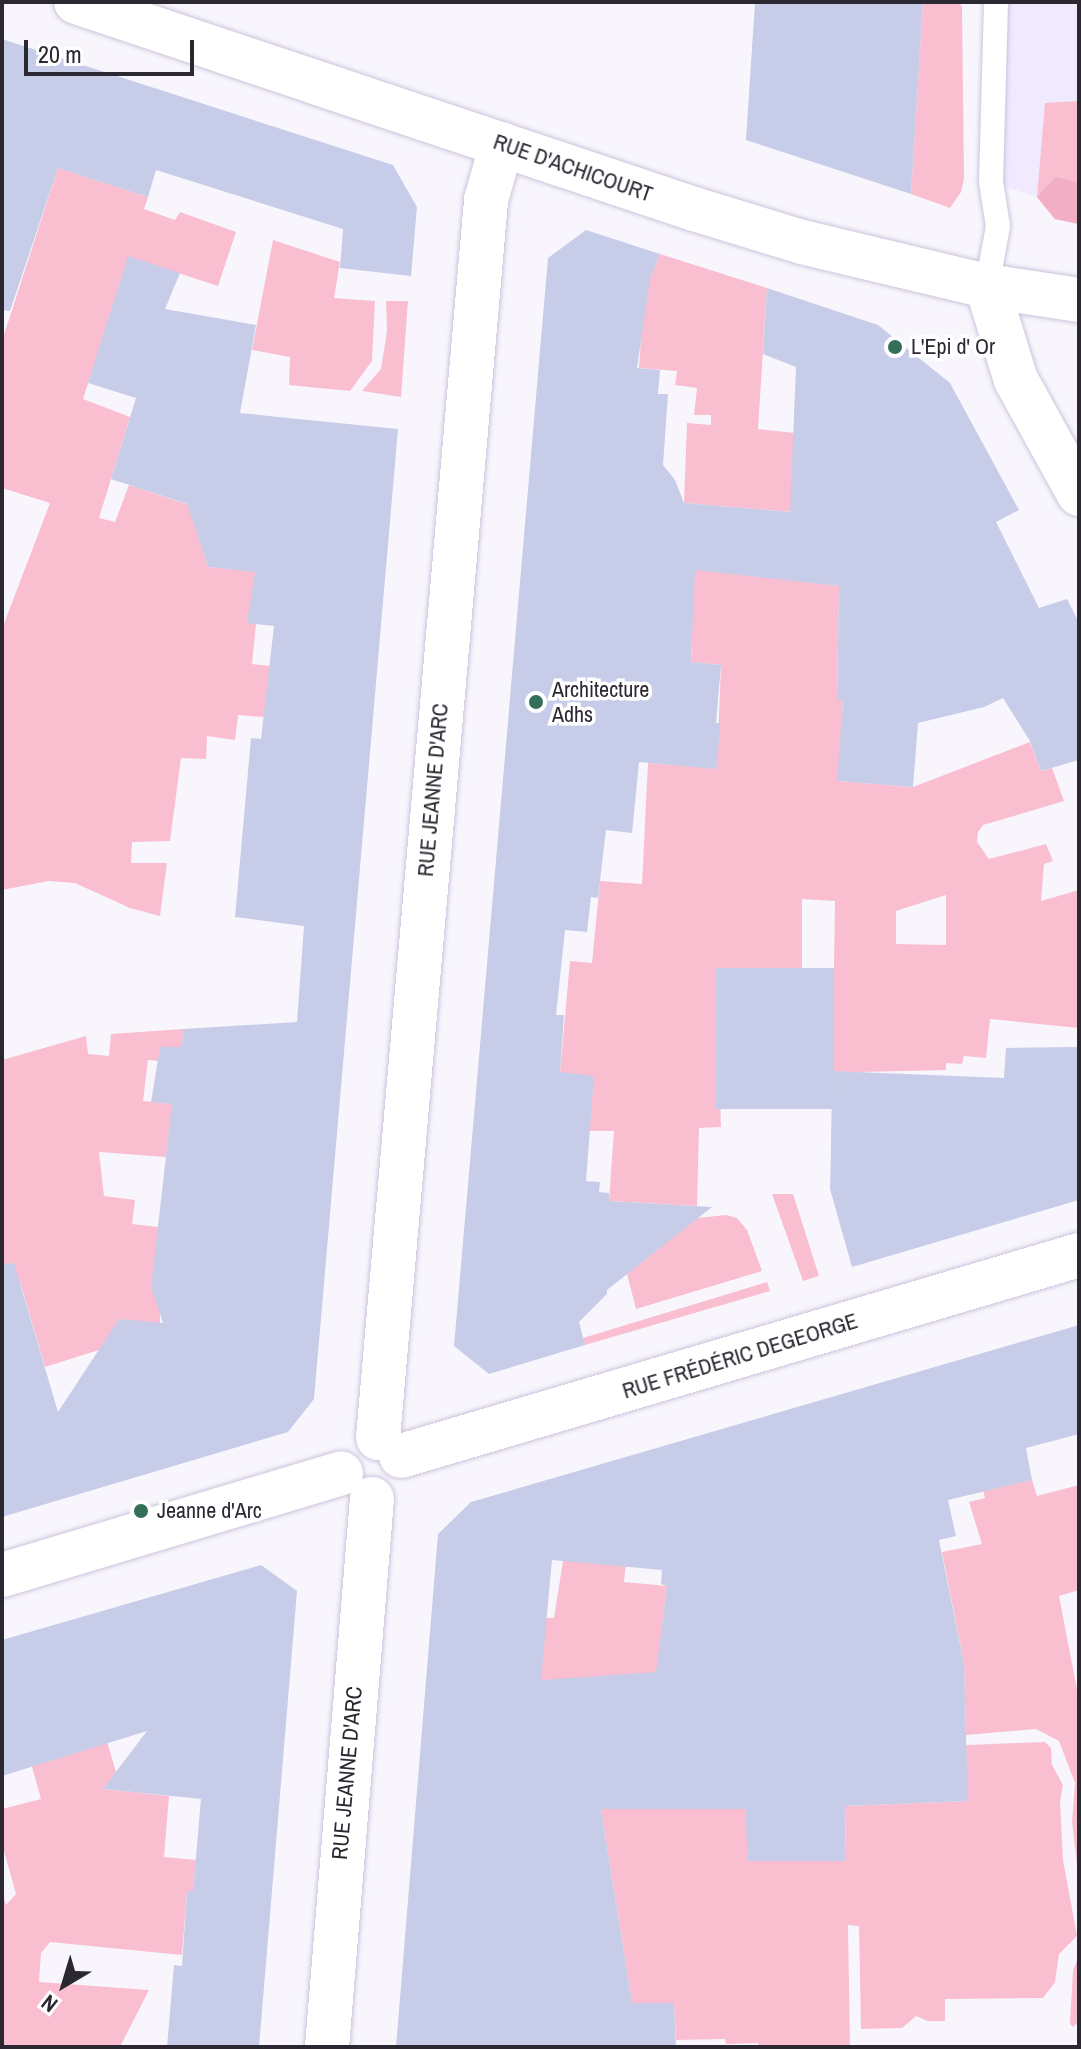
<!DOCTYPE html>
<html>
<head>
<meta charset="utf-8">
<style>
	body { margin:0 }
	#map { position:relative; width:1081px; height:2049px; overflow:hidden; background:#f8f6fc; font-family:"Archivo Narrow",sans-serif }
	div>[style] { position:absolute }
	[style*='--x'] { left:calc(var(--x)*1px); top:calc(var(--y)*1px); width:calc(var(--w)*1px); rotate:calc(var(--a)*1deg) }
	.built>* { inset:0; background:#f1e9fe }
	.green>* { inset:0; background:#fabed1 }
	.forest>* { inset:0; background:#f2aec4 }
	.building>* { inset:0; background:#c7cde8; transform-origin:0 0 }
	.roads { filter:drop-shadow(0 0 2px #cdc3dd) drop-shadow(0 0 2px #cdc3dd) }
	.service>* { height:24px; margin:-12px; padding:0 12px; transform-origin:12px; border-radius:12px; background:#fff }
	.minor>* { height:44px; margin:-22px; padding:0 22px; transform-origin:22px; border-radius:22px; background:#fff }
	.tertiary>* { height:44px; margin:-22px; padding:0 22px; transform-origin:22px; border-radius:22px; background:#fff }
	.dots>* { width:22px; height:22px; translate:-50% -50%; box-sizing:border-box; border:4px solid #fff; border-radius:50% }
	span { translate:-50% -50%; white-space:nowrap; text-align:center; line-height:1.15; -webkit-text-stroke:7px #fff; paint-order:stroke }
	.street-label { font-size:22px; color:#2c2832 }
	.poi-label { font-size:22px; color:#2c2832 }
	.left { translate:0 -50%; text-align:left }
	.frame { position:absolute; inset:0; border:4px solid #2c2832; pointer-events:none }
	.north { position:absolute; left:24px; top:1945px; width:80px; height:80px; -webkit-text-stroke:6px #fff; paint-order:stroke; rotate:218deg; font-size:22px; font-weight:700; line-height:32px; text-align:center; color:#2c2832 }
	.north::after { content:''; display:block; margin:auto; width:28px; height:36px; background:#2c2832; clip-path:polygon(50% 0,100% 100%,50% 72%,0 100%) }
	.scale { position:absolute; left:24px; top:40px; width:170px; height:36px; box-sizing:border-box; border:4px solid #2c2832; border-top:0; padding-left:10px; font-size:24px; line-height:28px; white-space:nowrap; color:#2c2832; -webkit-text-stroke:6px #fff; paint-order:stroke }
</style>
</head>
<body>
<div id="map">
	<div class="built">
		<i style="clip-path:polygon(996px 2px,1079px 2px,1079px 183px,1056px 177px,1037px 197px,991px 182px)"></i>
	</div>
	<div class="green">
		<i style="clip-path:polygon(923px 2px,960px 2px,962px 8px,964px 179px,961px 192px,950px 208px,911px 194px)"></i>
		<i style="clip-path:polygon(1079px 101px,1079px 224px,1055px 219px,1037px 197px,1045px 103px)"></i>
		<i style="clip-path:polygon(58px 168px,148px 197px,144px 209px,175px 220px,180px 212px,236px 232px,218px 286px,129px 257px,83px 399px,130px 417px,99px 518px,115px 522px,129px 485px,219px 515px,203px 551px,208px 567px,279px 574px,256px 624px,252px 664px,270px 666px,264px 717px,238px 715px,235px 740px,207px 736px,206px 759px,181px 758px,170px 841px,132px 842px,131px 863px,167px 863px,160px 916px,130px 908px,75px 883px,48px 881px,2px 890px,2px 629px,50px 503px,2px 488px,2px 341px)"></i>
		<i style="clip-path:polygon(273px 240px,340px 262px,334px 298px,375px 301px,372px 361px,350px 391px,289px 385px,290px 357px,252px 350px)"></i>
		<i style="clip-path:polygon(660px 254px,767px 288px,758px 429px,841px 438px,840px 516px,684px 503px,687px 423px,711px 425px,711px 415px,694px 415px,697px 388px,675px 385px,677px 371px,639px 368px,644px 294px)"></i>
		<i style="clip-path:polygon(386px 301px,408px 301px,401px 397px,362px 391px,381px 369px,387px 331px)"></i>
		<i style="clip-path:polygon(evenodd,659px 565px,839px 586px,837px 700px,843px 700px,838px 781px,913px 787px,1030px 742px,1041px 771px,1052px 768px,1064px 801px,983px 825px,978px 832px,977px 842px,989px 859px,1046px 844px,1053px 861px,1044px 864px,1041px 901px,1079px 890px,1079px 1028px,990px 1019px,986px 1058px,964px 1056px,962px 1064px,946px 1063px,946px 1070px,859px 1072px,858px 1110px,842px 1152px,831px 1151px,835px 901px,802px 899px,802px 968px,716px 968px,721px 1127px,699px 1128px,697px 1206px,609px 1201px,614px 1131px,589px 1131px,560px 1072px,570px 961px,592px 963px,600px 881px,642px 884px,648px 763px,717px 768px,721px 665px,691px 662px,692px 642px,659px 565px,946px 895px,946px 945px,896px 944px,896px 911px,946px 895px)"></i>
		<i style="clip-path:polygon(183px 1029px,182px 1047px,158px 1061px,148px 1060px,143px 1101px,173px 1104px,166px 1157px,99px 1152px,104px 1196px,135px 1200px,132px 1224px,159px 1227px,160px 1323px,99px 1350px,45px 1367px,20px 1282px,2px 1287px,2px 1060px,86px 1036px,88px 1054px,109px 1056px,111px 1034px)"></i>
		<i style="clip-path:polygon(772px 1194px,793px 1194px,819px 1276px,803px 1281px)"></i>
		<i style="clip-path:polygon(726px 1215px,737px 1218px,747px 1230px,762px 1271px,636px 1309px,627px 1274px,697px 1218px)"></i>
		<i style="clip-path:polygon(767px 1282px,770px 1291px,585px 1345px,583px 1338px)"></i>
		<i style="clip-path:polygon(976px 1456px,1001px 1487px,1032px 1480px,1037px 1496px,1079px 1485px,1079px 1590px,1059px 1596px,1079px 1700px,1079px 1882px,1072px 1822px,1075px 1783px,1059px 1741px,1036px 1729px,966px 1735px,964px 1664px,942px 1552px,982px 1544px,969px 1502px,985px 1498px)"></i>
		<i style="clip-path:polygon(565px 1548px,627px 1554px,624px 1582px,667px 1586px,662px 1626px,737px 1667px,538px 1689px,544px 1618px,554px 1618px)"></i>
		<i style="clip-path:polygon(99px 1714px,116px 1772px,103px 1789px,169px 1796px,164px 1857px,196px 1860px,193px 1891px,187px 1891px,182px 1955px,50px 1942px,41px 1953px,39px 1982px,149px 1990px,120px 2047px,2px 2047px,2px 1891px,6px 1905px,16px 1894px,2px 1844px,2px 1809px,41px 1799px,30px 1760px)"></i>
		<i style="clip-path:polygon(1045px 1742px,1051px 1748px,1052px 1765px,1063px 1785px,1060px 1802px,1063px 1860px,1077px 1936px,1059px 1954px,1055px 1982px,1043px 1998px,945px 1999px,945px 2021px,928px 2021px,916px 2016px,902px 2028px,861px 2029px,859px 1926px,848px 1925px,850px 2047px,759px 2047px,758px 2043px,726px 2044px,725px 2039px,676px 2040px,674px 2004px,632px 2003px,601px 1809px,745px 1809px,749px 1861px,846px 1861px,845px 1806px,967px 1801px,966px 1745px)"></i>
		<i style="clip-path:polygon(1079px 1955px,1079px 2021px,1073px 2027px,1070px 2024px,1073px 1970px)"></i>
	</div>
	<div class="forest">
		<i style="clip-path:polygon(1056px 177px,1079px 183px,1079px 224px,1055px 219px,1037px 197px)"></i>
	</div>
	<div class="building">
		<i style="clip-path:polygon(755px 2px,923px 2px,911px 194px,746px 140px)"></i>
		<i style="clip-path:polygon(2px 39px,393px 165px,417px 207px,411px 276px,340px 268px,343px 229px,156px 170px,148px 197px,58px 168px,10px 311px,2px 310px)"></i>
		<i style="clip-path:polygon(586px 230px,660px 254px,650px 279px,637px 368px,660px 370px,658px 394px,668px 394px,663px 465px,675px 480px,684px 503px,790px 512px,796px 367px,763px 354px,767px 288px,878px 325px,950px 383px,1019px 510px,996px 522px,1039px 608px,1067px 599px,1079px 623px,1079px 760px,1041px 771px,1030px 741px,1003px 698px,984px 707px,918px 723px,913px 787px,837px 781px,843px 700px,837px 701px,839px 586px,695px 570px,691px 662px,721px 665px,716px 723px,720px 723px,717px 769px,639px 762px,632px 833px,606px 830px,598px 898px,591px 897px,587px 932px,565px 930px,556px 1015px,564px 1015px,560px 1072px,594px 1076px,586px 1181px,600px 1182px,599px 1192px,609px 1193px,609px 1201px,712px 1207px,607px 1290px,607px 1294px,579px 1322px,585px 1345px,489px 1374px,454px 1346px,458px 1300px,548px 258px)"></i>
		<i style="clip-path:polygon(128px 256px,180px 273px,165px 309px,256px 325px,240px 413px,398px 429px,314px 1399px,288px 1432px,2px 1517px,2px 1264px,14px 1263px,58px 1412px,119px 1319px,163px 1323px,151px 1287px,172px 1104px,151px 1102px,160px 1047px,182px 1047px,183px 1029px,297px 1022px,304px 926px,235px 917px,251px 738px,261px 739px,274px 626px,247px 623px,255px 572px,208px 567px,187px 504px,111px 479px,136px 398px,88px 383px)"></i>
		<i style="left:716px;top:968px;width:118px;height:141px"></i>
		<i style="clip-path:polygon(1079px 1047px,1079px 1200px,852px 1267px,830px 1189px,833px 1071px,1004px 1078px,1006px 1048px)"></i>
		<i style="clip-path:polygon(evenodd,1079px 1325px,1079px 1434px,1026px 1448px,1032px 1480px,948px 1500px,956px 1536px,939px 1540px,964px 1664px,968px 1801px,845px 1806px,846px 1861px,748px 1861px,745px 1809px,601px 1809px,632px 2003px,674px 2003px,676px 2047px,396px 2047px,438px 1534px,471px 1502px,1079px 1325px,552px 1560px,662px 1570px,661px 1584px,667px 1586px,656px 1672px,541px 1680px,552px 1560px)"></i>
		<i style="clip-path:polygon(261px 1565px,297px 1591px,259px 2047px,167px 2047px,174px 1965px,182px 1966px,187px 1891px,193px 1891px,201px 1799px,103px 1789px,147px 1731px,2px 1776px,2px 1640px)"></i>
	</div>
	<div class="roads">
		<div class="service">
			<i style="--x:987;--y:286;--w:61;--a:-79.6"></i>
			<i style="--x:998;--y:226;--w:45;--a:-99"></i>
			<i style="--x:991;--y:182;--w:180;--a:-88.4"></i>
		</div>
		<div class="minor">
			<i style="--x:987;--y:286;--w:98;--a:72.9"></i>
			<i style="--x:1016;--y:380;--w:130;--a:61.1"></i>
			<i style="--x:378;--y:1438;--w:1243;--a:-85.01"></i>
			<i style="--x:486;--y:200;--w:58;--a:-74.1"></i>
			<i style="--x:401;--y:1456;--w:707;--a:-16.51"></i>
			<i style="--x:2;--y:1575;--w:354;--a:-16.7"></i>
			<i style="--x:327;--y:2047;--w:550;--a:-85.31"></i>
		</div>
		<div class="tertiary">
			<i style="--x:76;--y:2;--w:652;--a:18.52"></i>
			<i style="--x:694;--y:209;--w:113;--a:17"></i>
			<i style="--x:802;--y:242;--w:190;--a:13.4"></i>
			<i style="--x:987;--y:286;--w:93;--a:8.7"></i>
		</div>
	</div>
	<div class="dots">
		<i style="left:895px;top:347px;background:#346f59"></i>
		<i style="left:536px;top:702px;background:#346f59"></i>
		<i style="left:141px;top:1511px;background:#346f59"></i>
	</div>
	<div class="street-label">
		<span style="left:573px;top:168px;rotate:19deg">RUE D'ACHICOURT</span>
		<span style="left:433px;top:790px;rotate:-85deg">RUE JEANNE D'ARC</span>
		<span style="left:740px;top:1356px;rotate:-17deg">RUE FRÉDÉRIC DEGEORGE</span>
		<span style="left:347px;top:1773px;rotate:-85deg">RUE JEANNE D'ARC</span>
	</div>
	<div class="poi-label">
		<span class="left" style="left:911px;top:347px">L'Epi d' Or</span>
		<span class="left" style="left:552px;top:702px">Architecture<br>Adhs</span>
		<span class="left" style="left:157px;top:1511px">Jeanne d'Arc</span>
	</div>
	<div class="frame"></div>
	<div class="north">N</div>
	<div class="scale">20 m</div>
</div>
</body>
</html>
